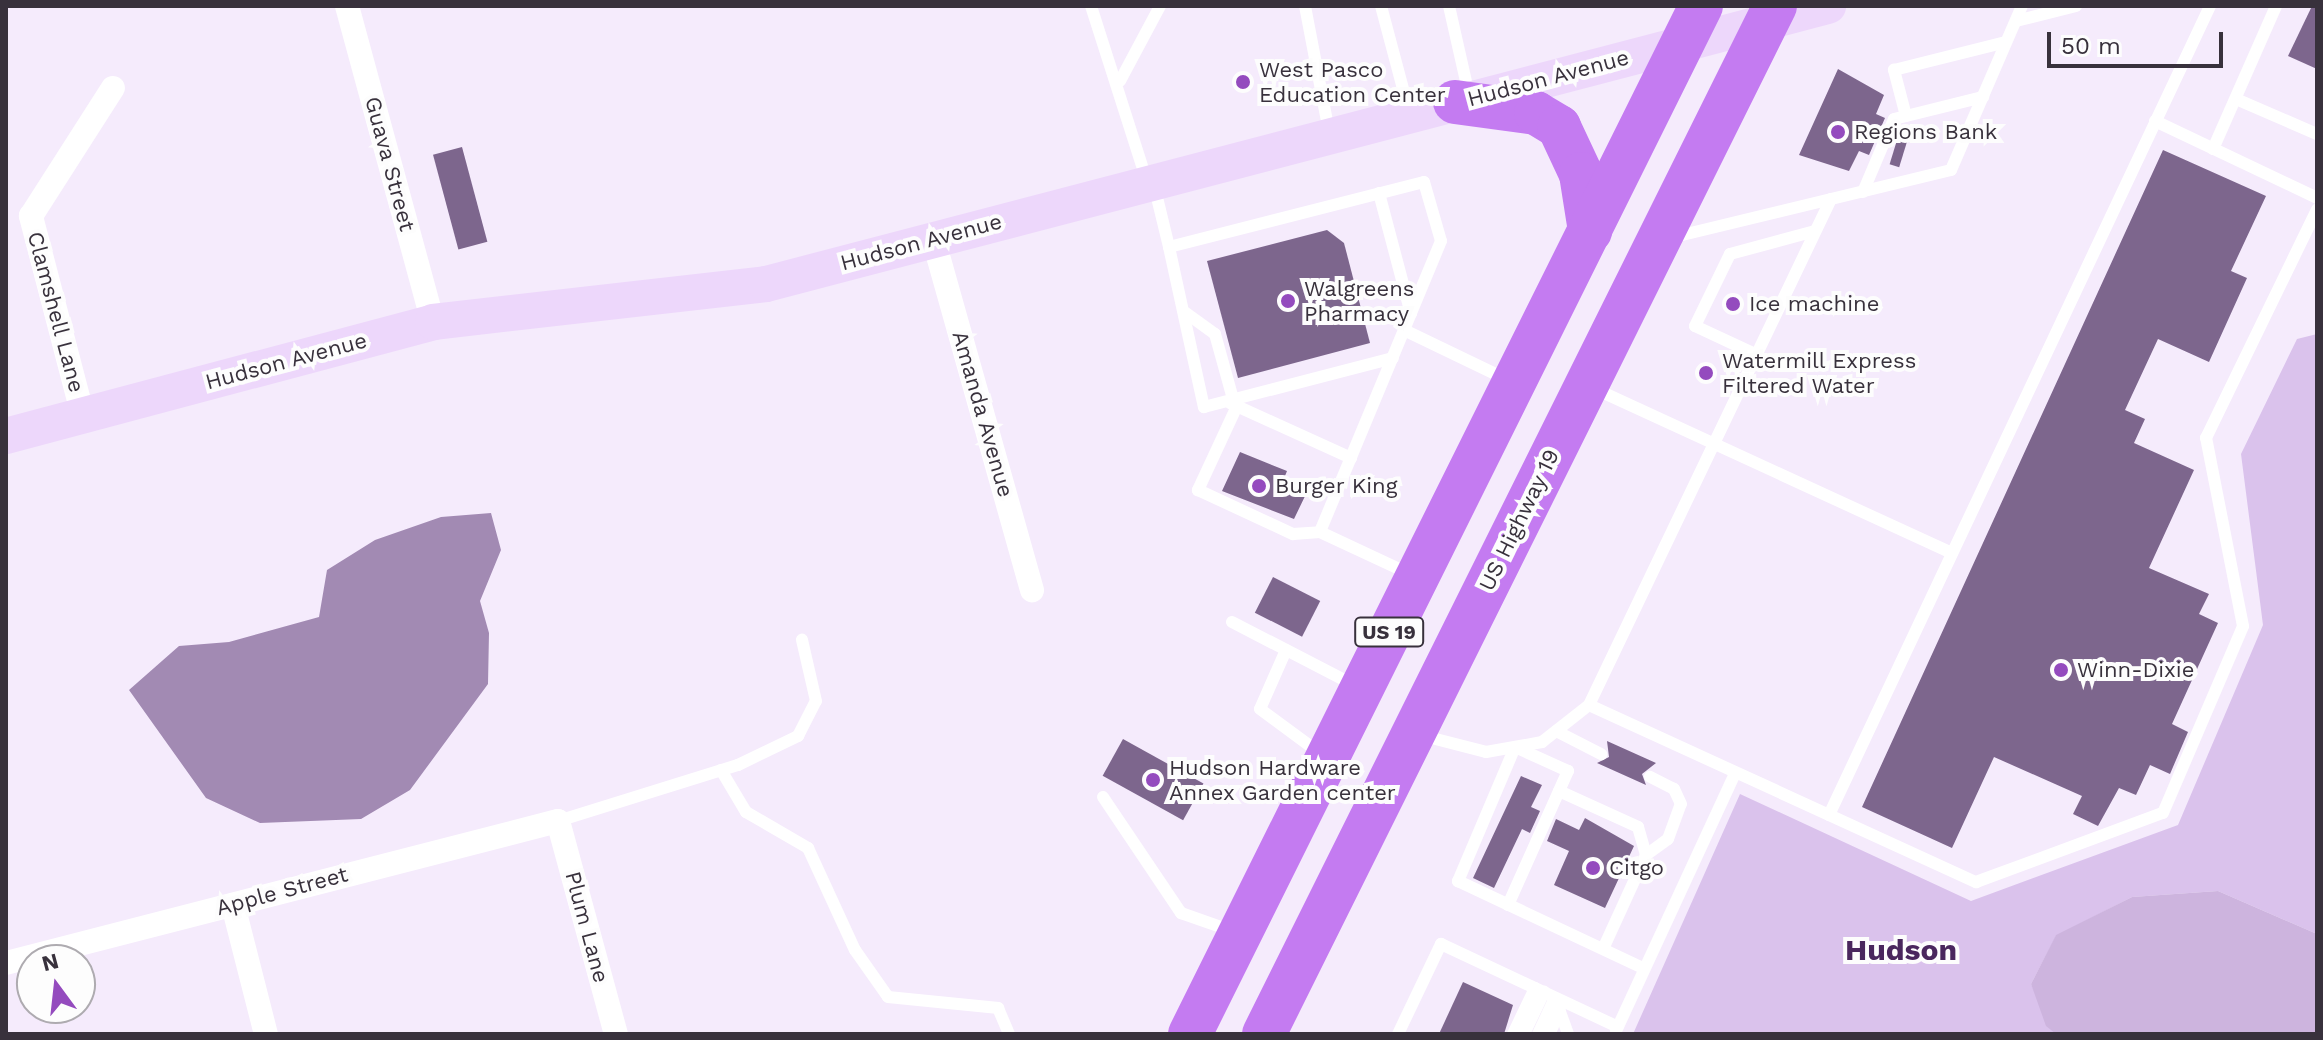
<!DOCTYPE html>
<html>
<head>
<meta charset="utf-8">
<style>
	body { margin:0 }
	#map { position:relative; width:2323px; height:1040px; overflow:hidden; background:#f5ebfc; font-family:"Work Sans",sans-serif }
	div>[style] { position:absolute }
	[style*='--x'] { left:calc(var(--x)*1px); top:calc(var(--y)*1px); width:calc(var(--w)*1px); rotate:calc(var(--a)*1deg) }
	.green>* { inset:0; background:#dac2ec }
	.forest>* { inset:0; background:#cdb4de }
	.water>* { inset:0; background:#a28ab3 }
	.building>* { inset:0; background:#7d668d; transform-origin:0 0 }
	.lane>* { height:12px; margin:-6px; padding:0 6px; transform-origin:6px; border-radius:6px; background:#fff }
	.street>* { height:24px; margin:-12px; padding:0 12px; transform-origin:12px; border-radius:12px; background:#fff }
	.secondary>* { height:36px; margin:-18px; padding:0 18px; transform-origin:18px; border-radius:18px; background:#edd7fb }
	.highway>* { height:44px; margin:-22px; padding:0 22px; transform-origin:22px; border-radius:22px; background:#c47bf1 }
	.dots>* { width:22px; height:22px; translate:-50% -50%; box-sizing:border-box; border:4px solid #fdfdfd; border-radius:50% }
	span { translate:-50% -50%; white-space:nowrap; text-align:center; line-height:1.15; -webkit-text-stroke:8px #fdfdfd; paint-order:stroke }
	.shield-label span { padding:2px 6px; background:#fdfdfd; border:2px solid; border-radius:6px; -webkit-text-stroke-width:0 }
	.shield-label { font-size:20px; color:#38313c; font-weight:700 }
	.poi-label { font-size:22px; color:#38313c }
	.left { translate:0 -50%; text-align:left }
	.street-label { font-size:22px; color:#38313c }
	.district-label { font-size:30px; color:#4a275e; font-weight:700 }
	.frame { position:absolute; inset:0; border:8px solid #38313c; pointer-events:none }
	.north { position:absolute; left:16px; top:944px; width:80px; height:80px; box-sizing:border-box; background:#fdfdfd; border:2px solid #aeabb0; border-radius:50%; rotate:345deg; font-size:22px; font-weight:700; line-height:32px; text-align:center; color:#38313c }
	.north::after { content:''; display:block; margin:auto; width:28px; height:36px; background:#944bbe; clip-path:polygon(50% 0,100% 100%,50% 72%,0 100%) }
	.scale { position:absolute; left:2047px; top:32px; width:176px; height:36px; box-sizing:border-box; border:4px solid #38313c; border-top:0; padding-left:10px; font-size:24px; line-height:28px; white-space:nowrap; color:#38313c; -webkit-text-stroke:6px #fdfdfd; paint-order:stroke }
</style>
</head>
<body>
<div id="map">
	<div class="green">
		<i style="clip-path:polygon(2317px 334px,2317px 934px,2218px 891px,2132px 897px,2056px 936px,2031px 984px,2056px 1034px,1633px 1034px,1740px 794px,1971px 901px,2178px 825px,2263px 625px,2241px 454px,2297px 339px)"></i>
	</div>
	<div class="forest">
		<i style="clip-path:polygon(2218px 891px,2317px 934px,2317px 1034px,2056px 1034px,2046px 1026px,2031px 984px,2056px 935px,2132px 897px)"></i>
	</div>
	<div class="water">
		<i style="clip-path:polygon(491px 513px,501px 550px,480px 601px,489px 633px,488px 684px,410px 790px,361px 819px,260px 823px,206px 798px,129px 690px,179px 646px,229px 642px,319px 617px,327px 570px,375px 540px,441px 517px)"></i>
	</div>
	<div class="building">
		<i style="clip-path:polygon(2312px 6px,2317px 6px,2317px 69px,2288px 56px)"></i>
		<i style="clip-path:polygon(1838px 69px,1884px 95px,1876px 114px,1885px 118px,1869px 155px,1859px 151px,1849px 171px,1799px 155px)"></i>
		<i style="left:1901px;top:127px;width:10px;height:39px;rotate:17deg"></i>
		<i style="left:462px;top:147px;width:98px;height:30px;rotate:75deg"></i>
		<i style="clip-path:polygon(2163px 150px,2266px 196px,2231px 271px,2247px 278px,2209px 362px,2158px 339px,2125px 410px,2145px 419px,2134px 443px,2194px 470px,2149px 568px,2209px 594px,2199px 614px,2218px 623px,2172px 724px,2188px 732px,2170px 774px,2150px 765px,2136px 795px,2119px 788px,2098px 826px,2073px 814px,2082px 796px,1994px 757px,1952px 848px,1862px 807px)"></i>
		<i style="clip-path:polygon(1327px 230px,1344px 243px,1370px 343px,1238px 378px,1207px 261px)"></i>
		<i style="clip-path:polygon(1240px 452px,1287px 471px,1283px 481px,1307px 492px,1294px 519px,1222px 491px)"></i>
		<i style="left:1273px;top:577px;width:53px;height:40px;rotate:27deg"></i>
		<i style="left:1123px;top:739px;width:92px;height:42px;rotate:29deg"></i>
		<i style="clip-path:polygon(1607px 741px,1656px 763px,1642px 774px,1646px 785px,1597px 763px,1609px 757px)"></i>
		<i style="clip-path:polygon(1521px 776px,1542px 785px,1531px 807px,1540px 811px,1530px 833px,1522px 829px,1494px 888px,1473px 878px)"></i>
		<i style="clip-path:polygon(1585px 818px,1634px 846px,1605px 908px,1554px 885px,1569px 851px,1547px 841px,1556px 819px,1579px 830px)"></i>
		<i style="clip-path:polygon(1463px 982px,1513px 1005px,1504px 1034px,1439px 1034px)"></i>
	</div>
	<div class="lane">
		<i style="--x:1091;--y:6;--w:184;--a:72.3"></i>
		<i style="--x:1305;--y:6;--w:128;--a:79.2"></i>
		<i style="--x:1381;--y:6;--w:109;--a:75.1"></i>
		<i style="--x:1449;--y:6;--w:91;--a:77.3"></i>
		<i style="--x:2016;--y:21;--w:62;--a:-14"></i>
		<i style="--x:1120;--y:81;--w:85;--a:-61.9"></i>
		<i style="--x:2236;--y:99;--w:88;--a:23.4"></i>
		<i style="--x:1906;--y:116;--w:48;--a:-104.6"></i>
		<i style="--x:1894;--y:70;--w:115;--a:-14"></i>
		<i style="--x:2155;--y:121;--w:179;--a:25.4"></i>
		<i style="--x:2213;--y:149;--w:156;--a:-66.2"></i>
		<i style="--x:1154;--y:185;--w:64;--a:76.4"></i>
		<i style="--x:1169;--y:247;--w:263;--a:-14.3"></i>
		<i style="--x:1424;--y:182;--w:61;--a:73.9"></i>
		<i style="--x:1441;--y:241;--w:315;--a:112.6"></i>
		<i style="--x:1320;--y:532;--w:99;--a:25"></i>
		<i style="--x:1863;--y:192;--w:79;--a:-67"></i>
		<i style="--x:1894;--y:119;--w:92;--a:-13.9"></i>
		<i style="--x:1379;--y:193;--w:125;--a:75.2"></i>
		<i style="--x:1674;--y:237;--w:285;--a:-13.6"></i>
		<i style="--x:1951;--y:170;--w:179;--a:-66.6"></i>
		<i style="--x:1169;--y:247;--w:164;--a:77.7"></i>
		<i style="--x:1204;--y:407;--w:195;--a:-14.5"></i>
		<i style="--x:1186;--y:313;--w:36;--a:36"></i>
		<i style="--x:1215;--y:334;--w:67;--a:74.5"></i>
		<i style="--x:1404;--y:330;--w:113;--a:25.7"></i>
		<i style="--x:1755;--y:354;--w:66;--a:-155"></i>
		<i style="--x:1695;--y:326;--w:80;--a:-64.1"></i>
		<i style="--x:1730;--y:254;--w:88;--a:-15.1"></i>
		<i style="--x:1593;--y:388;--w:395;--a:24.7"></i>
		<i style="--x:1230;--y:403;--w:133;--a:24.4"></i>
		<i style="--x:1237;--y:406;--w:93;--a:114.9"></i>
		<i style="--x:1198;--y:490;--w:105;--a:24.9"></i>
		<i style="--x:1293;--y:534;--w:27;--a:-4"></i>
		<i style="--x:1232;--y:622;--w:137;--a:27.3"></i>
		<i style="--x:1286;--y:650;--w:64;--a:113.8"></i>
		<i style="--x:1260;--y:709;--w:76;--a:36.4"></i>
		<i style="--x:1589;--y:705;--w:426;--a:24.6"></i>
		<i style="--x:1976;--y:882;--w:199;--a:-20.3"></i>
		<i style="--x:2163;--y:813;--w:203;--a:-66.8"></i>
		<i style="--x:2243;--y:626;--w:192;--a:-101.1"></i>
		<i style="--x:2206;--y:438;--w:254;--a:-64.1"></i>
		<i style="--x:1556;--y:731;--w:51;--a:27.1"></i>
		<i style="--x:1420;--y:735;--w:68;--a:14.4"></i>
		<i style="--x:1486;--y:752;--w:57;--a:-10.1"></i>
		<i style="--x:1542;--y:742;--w:60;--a:-38.2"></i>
		<i style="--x:1589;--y:705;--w:561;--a:-64.44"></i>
		<i style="--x:721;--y:770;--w:49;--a:59.2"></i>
		<i style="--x:746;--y:812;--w:72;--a:30.1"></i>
		<i style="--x:808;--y:848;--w:112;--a:65.3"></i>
		<i style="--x:855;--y:950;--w:57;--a:54.9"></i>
		<i style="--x:888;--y:997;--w:111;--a:5.7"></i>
		<i style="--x:998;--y:1008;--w:28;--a:67"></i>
		<i style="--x:1559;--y:791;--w:87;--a:24.5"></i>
		<i style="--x:1638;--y:827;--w:29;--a:74"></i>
		<i style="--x:1646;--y:855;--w:103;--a:114.6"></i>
		<i style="--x:1103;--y:797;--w:140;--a:56.1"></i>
		<i style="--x:1181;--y:913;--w:54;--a:19.4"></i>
		<i style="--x:1829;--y:815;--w:894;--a:-64.78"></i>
		<i style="--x:558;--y:821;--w:189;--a:-17.3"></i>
		<i style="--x:738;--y:765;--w:67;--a:-25.8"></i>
		<i style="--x:798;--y:736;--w:39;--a:-63"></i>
		<i style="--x:816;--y:701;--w:63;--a:-102.9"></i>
		<i style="--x:1646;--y:855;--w:27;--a:-36"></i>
		<i style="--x:1668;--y:839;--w:37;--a:-70"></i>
		<i style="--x:1681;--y:804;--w:17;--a:-115"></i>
		<i style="--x:1674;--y:789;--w:27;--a:-153"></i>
		<i style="--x:1508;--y:905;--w:147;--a:-65.9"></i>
		<i style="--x:1568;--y:771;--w:58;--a:-155.6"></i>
		<i style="--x:1515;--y:747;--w:146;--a:113"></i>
		<i style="--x:1458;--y:881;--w:204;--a:25.2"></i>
		<i style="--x:1555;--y:998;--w:38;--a:70"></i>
		<i style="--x:1616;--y:1031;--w:284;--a:-65.2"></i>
		<i style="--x:1398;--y:1034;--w:100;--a:-64.5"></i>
		<i style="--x:1441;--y:944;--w:195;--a:25.1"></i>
		<i style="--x:1513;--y:1034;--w:51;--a:-64.4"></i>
		<i style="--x:1524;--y:1034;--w:47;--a:-64.5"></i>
		<i style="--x:1538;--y:1034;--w:40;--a:-65"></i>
		<i style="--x:1549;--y:1034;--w:25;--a:-64"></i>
	</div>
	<div class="street">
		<i style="--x:347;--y:6;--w:327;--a:74.8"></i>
		<i style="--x:933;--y:238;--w:366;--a:74.3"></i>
		<i style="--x:83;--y:416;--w:207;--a:-104.6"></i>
		<i style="--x:31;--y:216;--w:152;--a:-57.4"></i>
		<i style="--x:233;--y:905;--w:133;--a:75.7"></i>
		<i style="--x:6;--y:963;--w:570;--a:-14.43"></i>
		<i style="--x:558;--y:821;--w:221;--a:74.8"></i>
	</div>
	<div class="secondary">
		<i style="--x:6;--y:436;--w:442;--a:-14.9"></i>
		<i style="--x:433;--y:322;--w:335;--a:-6.5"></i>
		<i style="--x:766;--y:284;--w:1098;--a:-14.67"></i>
	</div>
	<div class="highway">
		<i style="--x:1455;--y:102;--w:82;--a:7.7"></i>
		<i style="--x:1536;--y:113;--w:27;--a:31"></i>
		<i style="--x:1559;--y:127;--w:52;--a:64.9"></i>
		<i style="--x:1581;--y:174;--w:58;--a:81"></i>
		<i style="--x:1190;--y:1034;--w:1148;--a:-63.57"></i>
		<i style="--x:1264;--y:1034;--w:1148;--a:-63.57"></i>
	</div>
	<div class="dots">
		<i style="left:1243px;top:82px;background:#944bbe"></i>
		<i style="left:1838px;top:132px;background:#944bbe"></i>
		<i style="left:1288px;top:301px;background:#944bbe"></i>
		<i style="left:1733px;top:304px;background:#944bbe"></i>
		<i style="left:1706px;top:373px;background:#944bbe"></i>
		<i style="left:1259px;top:486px;background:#944bbe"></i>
		<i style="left:2061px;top:670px;background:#944bbe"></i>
		<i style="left:1153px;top:780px;background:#944bbe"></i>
		<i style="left:1593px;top:868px;background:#944bbe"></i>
	</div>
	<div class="shield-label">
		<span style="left:1389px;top:632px">US 19</span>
	</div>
	<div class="poi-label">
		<span class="left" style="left:1259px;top:82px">West Pasco<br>Education Center</span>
		<span class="left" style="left:1854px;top:132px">Regions Bank</span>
		<span class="left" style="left:1304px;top:301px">Walgreens<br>Pharmacy</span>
		<span class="left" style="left:1749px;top:304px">Ice machine</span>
		<span class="left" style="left:1722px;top:373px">Watermill Express<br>Filtered Water</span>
		<span class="left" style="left:1275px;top:486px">Burger King</span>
		<span class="left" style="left:2077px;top:670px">Winn-Dixie</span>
		<span class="left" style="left:1169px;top:780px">Hudson Hardware<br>Annex Garden center</span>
		<span class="left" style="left:1609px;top:868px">Citgo</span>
	</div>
	<div class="street-label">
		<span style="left:1548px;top:78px;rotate:-15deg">Hudson Avenue</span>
		<span style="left:390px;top:164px;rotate:75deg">Guava Street</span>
		<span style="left:921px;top:242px;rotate:-15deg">Hudson Avenue</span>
		<span style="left:56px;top:312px;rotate:75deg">Clamshell Lane</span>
		<span style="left:286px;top:361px;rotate:-15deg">Hudson Avenue</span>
		<span style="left:983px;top:414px;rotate:74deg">Amanda Avenue</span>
		<span style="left:1519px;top:520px;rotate:-64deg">US Highway 19</span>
		<span style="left:282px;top:891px;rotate:-15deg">Apple Street</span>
		<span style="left:587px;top:927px;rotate:75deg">Plum Lane</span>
	</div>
	<div class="district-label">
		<span style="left:1901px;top:950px">Hudson</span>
	</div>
	<div class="frame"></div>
	<div class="north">N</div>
	<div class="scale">50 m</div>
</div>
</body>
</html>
